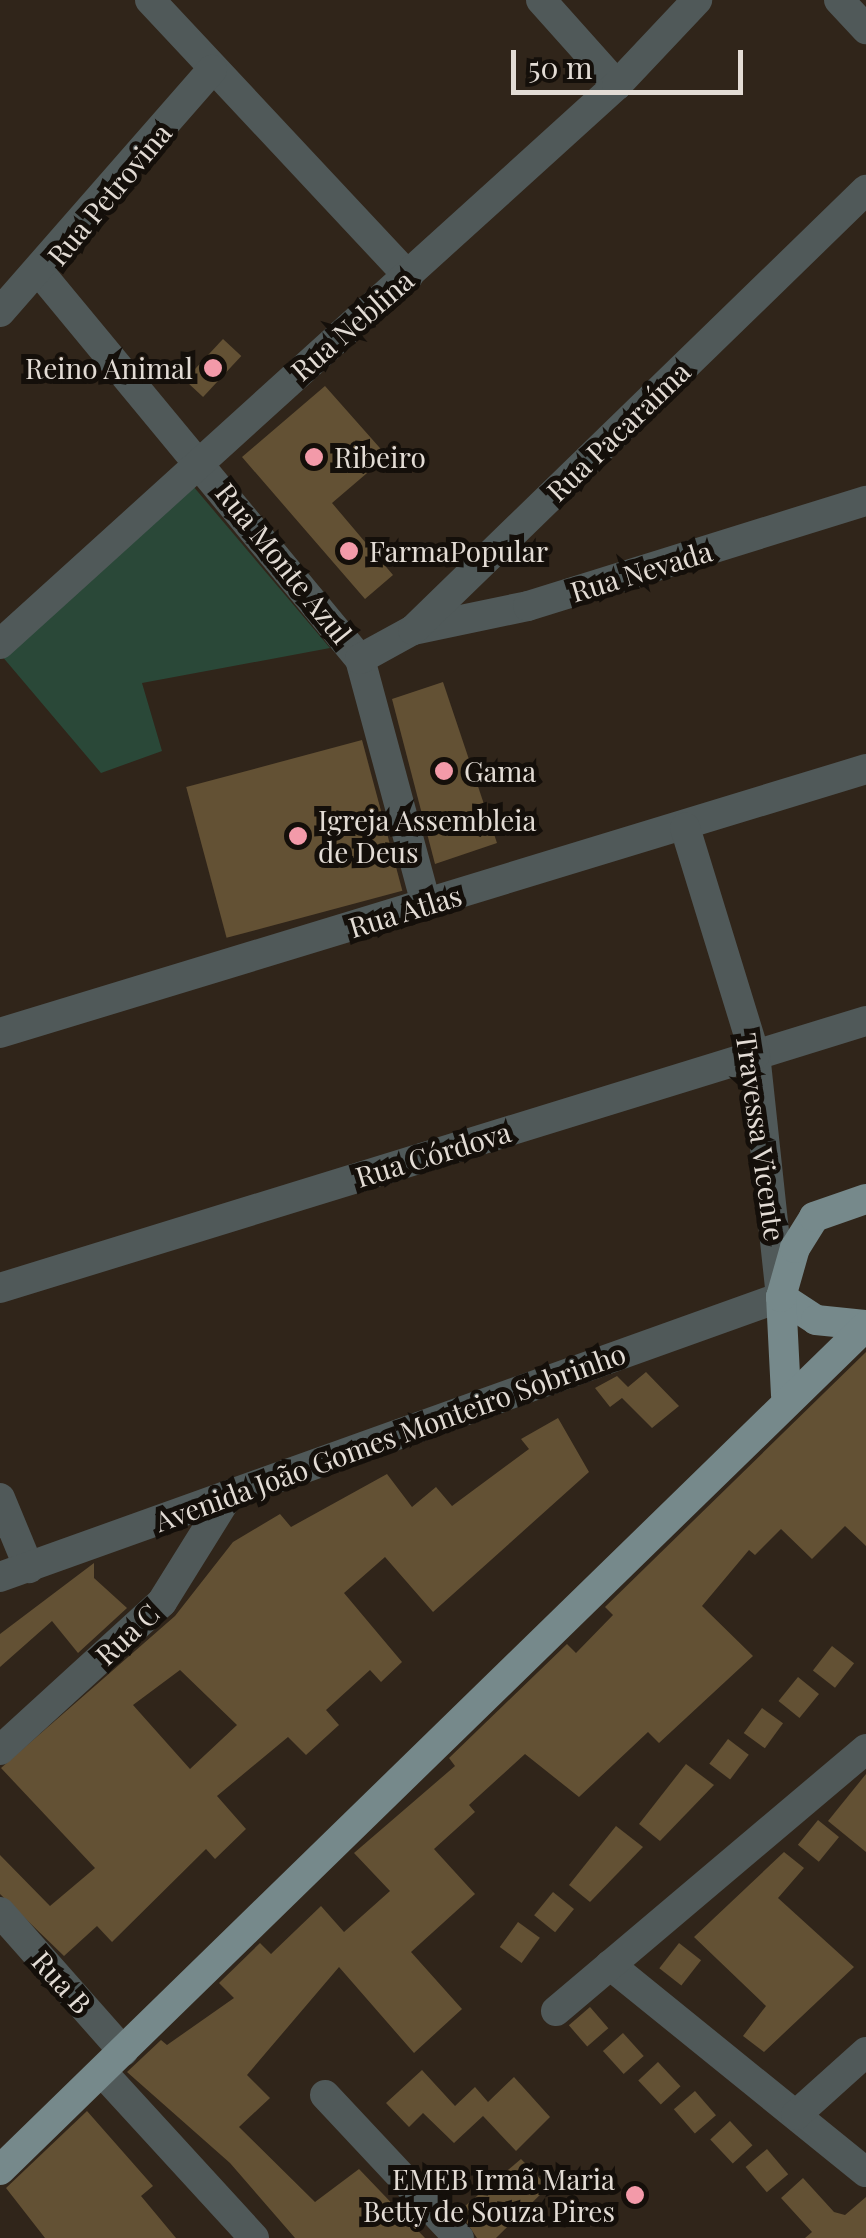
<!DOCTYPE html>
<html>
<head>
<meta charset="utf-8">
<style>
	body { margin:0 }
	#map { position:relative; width:866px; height:2238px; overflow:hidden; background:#30251a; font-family:"Playfair Display",serif }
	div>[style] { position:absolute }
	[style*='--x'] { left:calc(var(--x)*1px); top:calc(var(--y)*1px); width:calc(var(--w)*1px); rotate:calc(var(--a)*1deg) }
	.green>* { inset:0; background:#2a4838 }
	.building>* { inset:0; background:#635134; transform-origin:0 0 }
	.minor>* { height:30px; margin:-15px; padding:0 15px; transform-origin:15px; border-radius:15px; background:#505959 }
	.major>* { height:30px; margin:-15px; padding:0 15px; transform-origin:15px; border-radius:15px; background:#76898b }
	.dots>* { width:28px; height:28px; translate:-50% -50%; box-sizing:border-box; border:5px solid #140f0a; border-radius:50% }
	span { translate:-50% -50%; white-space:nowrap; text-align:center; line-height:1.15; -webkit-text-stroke:10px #140f0a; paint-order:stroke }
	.street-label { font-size:28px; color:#e3dcd5 }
	.poi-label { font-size:28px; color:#e3dcd5 }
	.right { translate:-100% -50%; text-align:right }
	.left { translate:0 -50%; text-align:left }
	.scale { position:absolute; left:511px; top:50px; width:232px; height:45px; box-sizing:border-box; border:5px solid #e3dcd5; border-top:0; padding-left:12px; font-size:30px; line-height:35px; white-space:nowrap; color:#e3dcd5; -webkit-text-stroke:8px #140f0a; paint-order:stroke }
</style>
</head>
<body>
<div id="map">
	<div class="green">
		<i style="clip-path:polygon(193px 486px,330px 648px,142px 683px,162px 751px,101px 773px,1px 655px)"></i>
	</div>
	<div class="building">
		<i style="left:223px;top:339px;width:25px;height:56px;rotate:43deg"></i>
		<i style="clip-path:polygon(325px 386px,387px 456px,332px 503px,393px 575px,365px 599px,242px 457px)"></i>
		<i style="clip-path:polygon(443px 682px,497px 843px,435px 864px,392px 699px)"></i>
		<i style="left:362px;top:740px;width:156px;height:182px;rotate:75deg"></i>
		<i style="clip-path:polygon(866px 1352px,866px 1546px,845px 1526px,812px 1559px,781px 1529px,755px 1555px,749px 1550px,702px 1606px,753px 1656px,659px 1743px,648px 1732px,579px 1797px,525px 1754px,469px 1805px,475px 1812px,434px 1849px,475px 1894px,411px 1952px,462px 2009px,414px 2053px,339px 1967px,247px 2075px,270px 2098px,239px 2127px,315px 2202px,359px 2169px,425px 2238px,295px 2238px,230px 2163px,127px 2072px,161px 2040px,167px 2045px,234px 1998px,219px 1983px,260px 1943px,271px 1954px,321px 1906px,344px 1932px,390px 1891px,354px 1853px,455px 1766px,449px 1758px,567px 1644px,576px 1653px,613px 1615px,605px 1607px)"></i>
		<i style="clip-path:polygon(646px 1372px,679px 1406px,652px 1428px,622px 1398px,610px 1407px,595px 1388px,617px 1376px,628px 1387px)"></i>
		<i style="clip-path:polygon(evenodd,558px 1418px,589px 1472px,433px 1612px,385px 1557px,344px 1593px,402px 1662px,381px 1682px,370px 1670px,326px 1710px,339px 1725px,306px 1755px,288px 1737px,217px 1796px,246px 1829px,215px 1859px,206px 1849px,112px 1942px,97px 1926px,64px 1956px,0 1894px,0 1855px,50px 1906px,95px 1868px,1px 1768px,175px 1616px,233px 1542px,280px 1514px,291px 1527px,387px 1474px,412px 1507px,436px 1487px,452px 1506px,529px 1449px,521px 1439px,558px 1418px,180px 1670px,237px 1725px,190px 1769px,133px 1705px,180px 1670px)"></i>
		<i style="clip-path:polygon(94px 1563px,94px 1578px,127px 1608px,78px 1653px,52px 1621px,0 1667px,0 1634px)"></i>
		<i style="left:832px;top:1646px;width:28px;height:31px;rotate:38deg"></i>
		<i style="left:798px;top:1677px;width:27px;height:31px;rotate:39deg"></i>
		<i style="left:762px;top:1708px;width:26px;height:31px;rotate:36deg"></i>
		<i style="left:728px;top:1739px;width:26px;height:31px;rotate:37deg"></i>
		<i style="clip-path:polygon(686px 1764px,714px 1785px,660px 1841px,639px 1824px)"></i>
		<i style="clip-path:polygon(866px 1774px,866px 1852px,828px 1821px)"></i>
		<i style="left:818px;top:1820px;width:27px;height:32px;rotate:39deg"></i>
		<i style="clip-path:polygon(616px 1826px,643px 1847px,590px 1902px,569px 1885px)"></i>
		<i style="clip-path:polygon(784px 1852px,804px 1868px,778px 1898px,854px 1967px,764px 2052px,743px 2036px,766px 2006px,694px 1937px)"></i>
		<i style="left:553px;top:1892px;width:27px;height:30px;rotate:39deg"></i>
		<i style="left:518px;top:1922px;width:27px;height:31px;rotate:36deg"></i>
		<i style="left:679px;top:1943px;width:28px;height:32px;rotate:38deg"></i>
		<i style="left:590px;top:2007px;width:28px;height:28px;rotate:49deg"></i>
		<i style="left:623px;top:2033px;width:31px;height:27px;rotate:48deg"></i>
		<i style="left:658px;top:2062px;width:33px;height:27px;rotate:47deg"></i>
		<i style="clip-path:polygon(422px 2070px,455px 2106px,475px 2087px,488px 2102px,514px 2077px,550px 2117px,516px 2151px,483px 2116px,454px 2143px,423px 2113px,409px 2127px,386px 2103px)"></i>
		<i style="left:695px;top:2091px;width:32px;height:28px;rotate:49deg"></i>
		<i style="clip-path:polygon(87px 2111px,153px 2186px,141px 2196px,176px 2238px,45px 2238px,6px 2188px)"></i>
		<i style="left:730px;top:2121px;width:33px;height:27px;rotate:47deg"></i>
		<i style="left:767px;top:2149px;width:33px;height:28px;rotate:50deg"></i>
		<i style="clip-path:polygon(521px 2159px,548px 2187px,496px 2238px,477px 2238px,459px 2211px)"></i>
		<i style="clip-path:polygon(803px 2178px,834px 2212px,845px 2215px,866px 2197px,866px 2238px,805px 2238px,812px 2232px,781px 2198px)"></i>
	</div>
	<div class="minor">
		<i style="--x:150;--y:0;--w:378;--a:46.9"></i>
		<i style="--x:541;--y:0;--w:114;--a:48.2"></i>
		<i style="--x:839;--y:0;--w:40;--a:47"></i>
		<i style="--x:42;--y:275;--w:499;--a:50.4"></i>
		<i style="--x:360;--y:659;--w:254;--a:74.9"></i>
		<i style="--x:0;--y:312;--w:322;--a:-48.8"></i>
		<i style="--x:413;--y:630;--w:117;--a:-11.8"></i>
		<i style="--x:528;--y:606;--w:354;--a:-17.3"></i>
		<i style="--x:0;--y:644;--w:833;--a:-42.18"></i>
		<i style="--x:617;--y:85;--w:117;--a:-46.7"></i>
		<i style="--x:360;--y:659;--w:60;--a:-28.7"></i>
		<i style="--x:413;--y:630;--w:632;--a:-44.17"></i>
		<i style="--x:0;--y:1033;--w:905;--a:-16.95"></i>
		<i style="--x:0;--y:1288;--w:906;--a:-17.14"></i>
		<i style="--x:0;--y:1498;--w:76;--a:67.5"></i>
		<i style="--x:0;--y:1577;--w:830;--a:-19.72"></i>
		<i style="--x:781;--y:1297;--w:243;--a:-96.1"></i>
		<i style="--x:755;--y:1055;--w:238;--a:-107.1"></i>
		<i style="--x:0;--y:1750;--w:219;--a:-42.4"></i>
		<i style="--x:162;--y:1602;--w:125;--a:-58.1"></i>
		<i style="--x:0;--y:1912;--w:186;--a:48.5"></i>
		<i style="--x:610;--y:1965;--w:329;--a:39"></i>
		<i style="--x:556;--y:2011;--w:406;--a:-40.2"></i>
		<i style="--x:102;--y:2072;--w:225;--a:47.5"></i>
		<i style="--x:325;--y:2095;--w:196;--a:46.9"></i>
		<i style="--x:796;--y:2115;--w:94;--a:-42"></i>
	</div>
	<div class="major">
		<i style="--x:781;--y:1297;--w:42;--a:33.3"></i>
		<i style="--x:816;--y:1320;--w:50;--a:5.7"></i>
		<i style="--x:786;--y:1395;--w:98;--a:-92.9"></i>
		<i style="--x:781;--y:1297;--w:51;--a:-74.1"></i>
		<i style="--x:795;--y:1248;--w:36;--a:-58"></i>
		<i style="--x:814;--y:1217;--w:55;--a:-19.1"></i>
		<i style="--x:0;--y:2170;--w:1209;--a:-44.26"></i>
	</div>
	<div class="dots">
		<i style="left:213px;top:368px;background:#f39aa9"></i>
		<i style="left:314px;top:457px;background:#f39aa9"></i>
		<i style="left:349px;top:551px;background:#f39aa9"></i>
		<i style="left:444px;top:771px;background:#f39aa9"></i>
		<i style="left:298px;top:836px;background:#f39aa9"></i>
		<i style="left:635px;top:2195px;background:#f39aa9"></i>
	</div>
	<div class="street-label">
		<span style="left:109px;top:194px;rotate:-50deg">Rua Petrovina</span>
		<span style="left:352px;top:325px;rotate:-41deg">Rua Neblina</span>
		<span style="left:618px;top:431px;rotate:-44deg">Rua Pacaraíma</span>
		<span style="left:284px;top:563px;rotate:51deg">Rua Monte Azul</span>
		<span style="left:641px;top:571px;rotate:-17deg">Rua Nevada</span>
		<span style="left:405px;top:911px;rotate:-17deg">Rua Atlas</span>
		<span style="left:761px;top:1137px;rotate:82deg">Travessa Vicente</span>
		<span style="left:433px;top:1154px;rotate:-17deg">Rua Córdova</span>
		<span style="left:390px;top:1437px;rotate:-20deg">Avenida João Gomes Monteiro Sobrinho</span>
		<span style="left:127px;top:1634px;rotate:-43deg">Rua C</span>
		<span style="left:62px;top:1982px;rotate:48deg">Rua B</span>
	</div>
	<div class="poi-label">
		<span class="right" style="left:193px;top:368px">Reino Animal</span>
		<span class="left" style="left:334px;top:457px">Ribeiro</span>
		<span class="left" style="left:369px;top:551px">FarmaPopular</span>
		<span class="left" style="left:464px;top:771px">Gama</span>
		<span class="left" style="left:318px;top:836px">Igreja Assembleia<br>de Deus</span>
		<span class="right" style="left:615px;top:2195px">EMEB Irmã Maria<br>Betty de Souza Pires</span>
	</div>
	<div class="scale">50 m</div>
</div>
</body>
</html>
